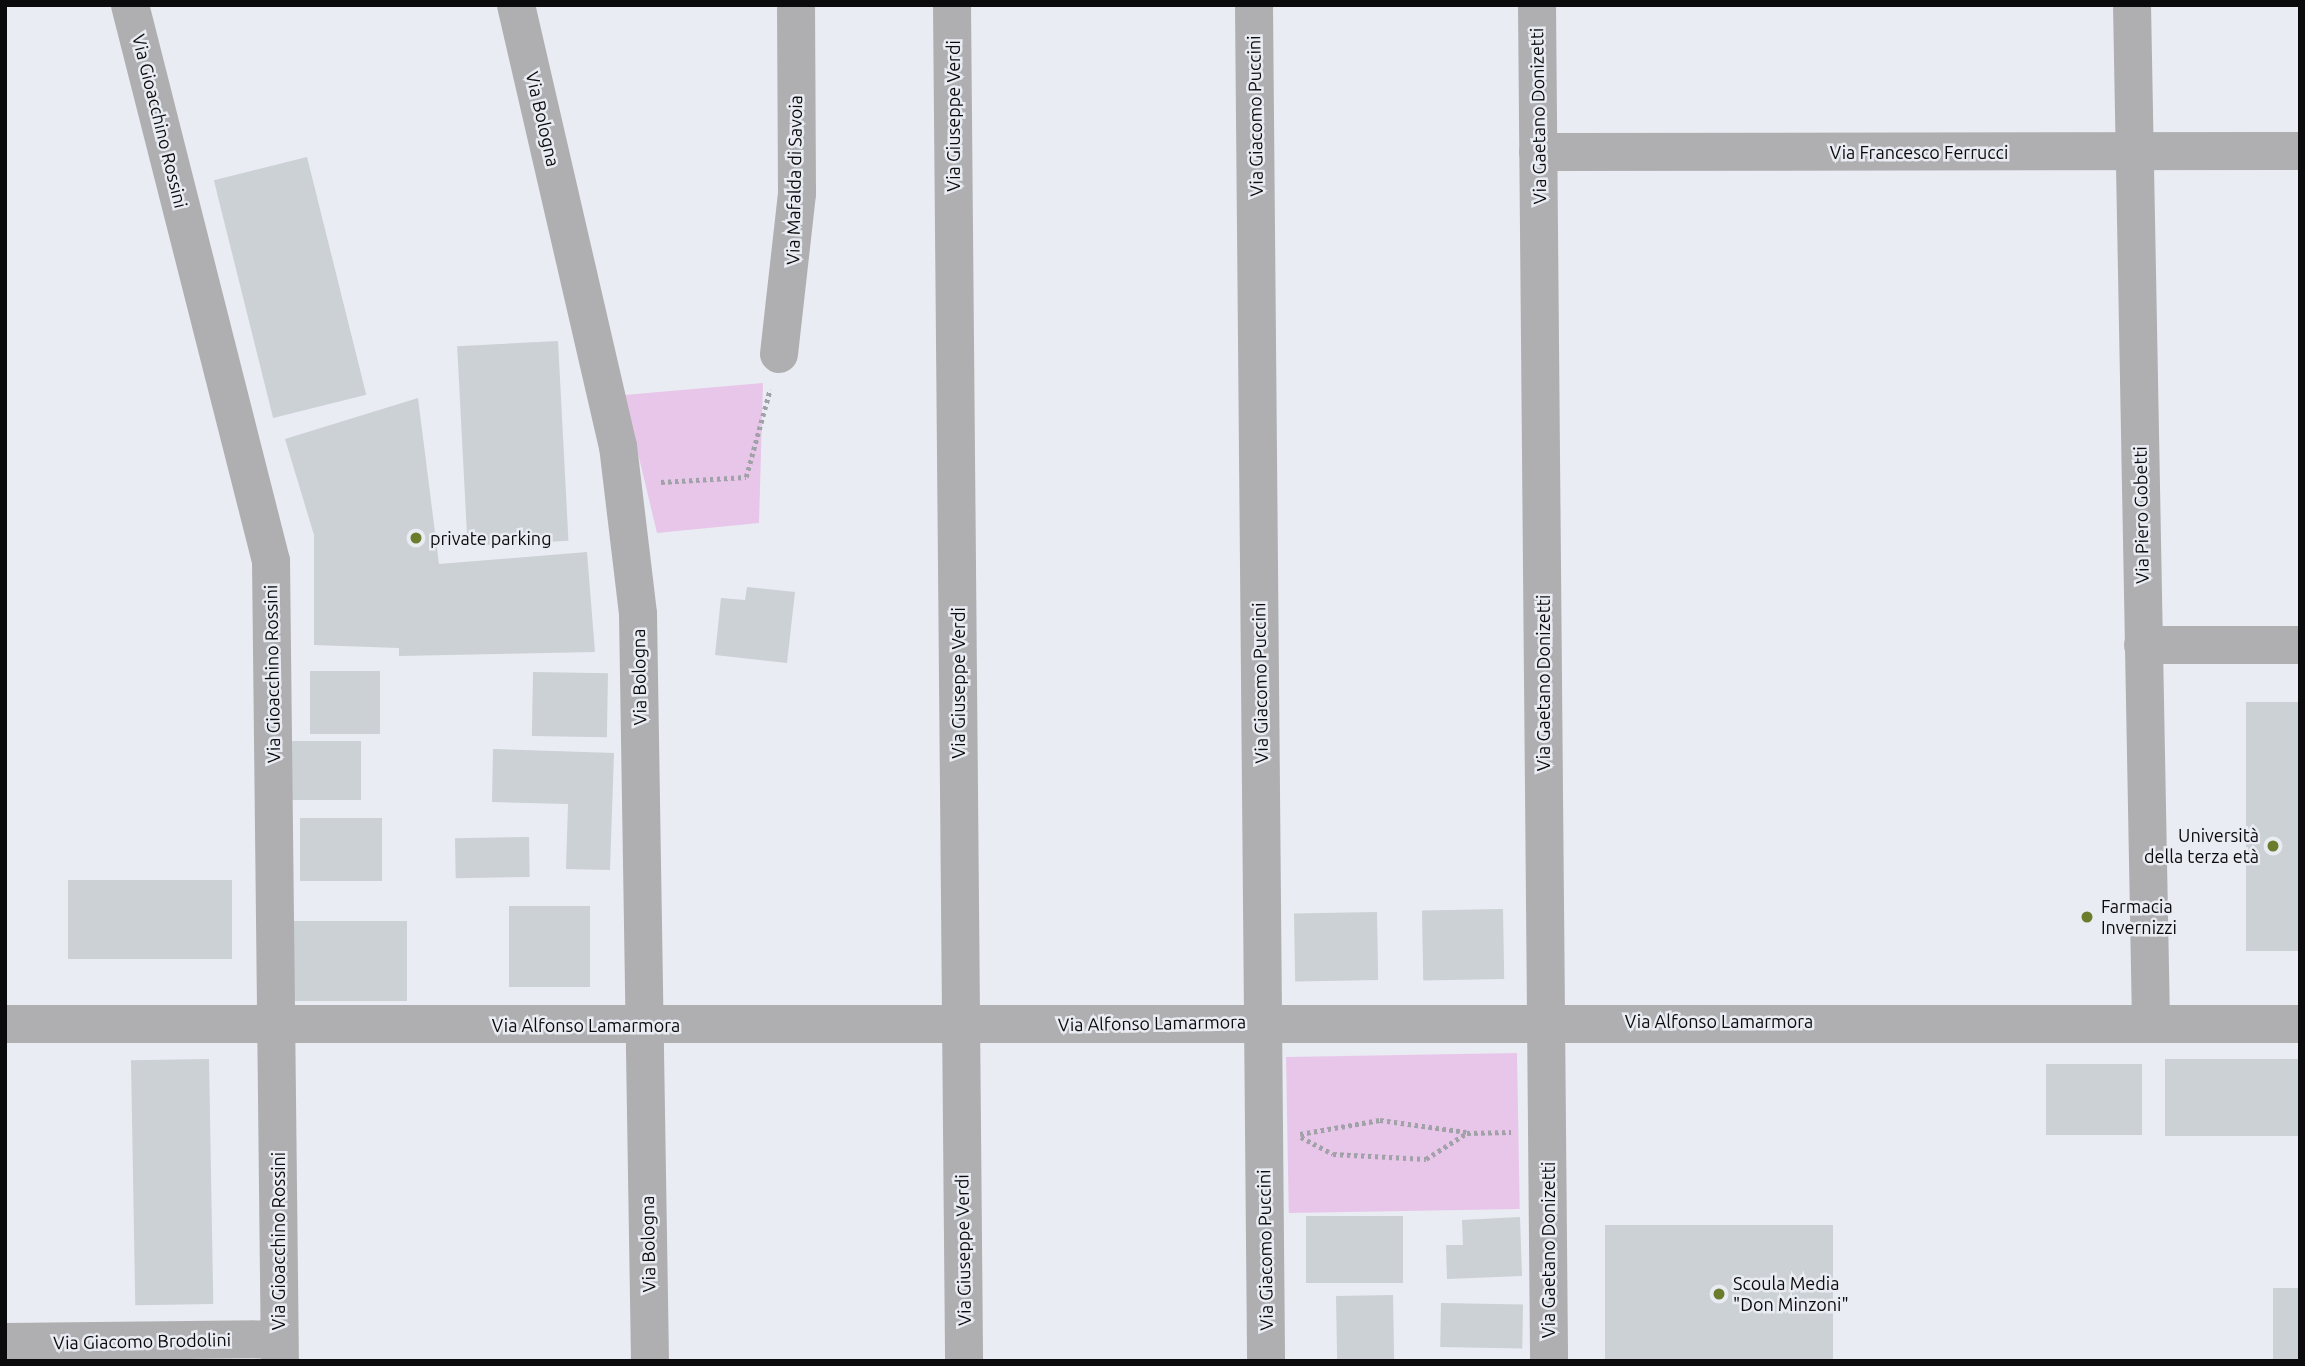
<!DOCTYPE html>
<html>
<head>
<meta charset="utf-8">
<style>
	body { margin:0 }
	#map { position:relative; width:2305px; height:1366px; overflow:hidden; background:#eaecf3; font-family:Ubuntu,sans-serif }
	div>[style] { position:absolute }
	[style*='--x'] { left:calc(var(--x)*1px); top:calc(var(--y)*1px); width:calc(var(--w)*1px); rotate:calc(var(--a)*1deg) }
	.green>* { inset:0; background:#e8c6e9; transform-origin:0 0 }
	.building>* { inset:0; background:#cbd1d5; transform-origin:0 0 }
	.path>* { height:4.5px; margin-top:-2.25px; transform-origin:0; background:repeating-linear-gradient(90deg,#a0a2a7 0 3.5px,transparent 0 7px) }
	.street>* { height:38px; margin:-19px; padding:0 19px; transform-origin:19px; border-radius:19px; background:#afafb2 }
	.dots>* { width:19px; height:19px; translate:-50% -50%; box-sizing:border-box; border:4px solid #eaecf3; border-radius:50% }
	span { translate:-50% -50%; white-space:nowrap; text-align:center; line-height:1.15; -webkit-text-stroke:5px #eaecf3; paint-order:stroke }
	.street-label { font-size:18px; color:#0b0b0d }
	.poi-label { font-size:18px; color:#0b0b0d }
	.left { translate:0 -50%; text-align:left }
	.right { translate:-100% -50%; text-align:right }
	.frame { position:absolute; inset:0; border:7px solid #0b0b0d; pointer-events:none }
</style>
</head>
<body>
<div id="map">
	<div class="green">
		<i style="clip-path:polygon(763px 383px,759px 523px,657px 533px,624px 395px)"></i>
		<i style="left:1517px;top:1053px;width:156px;height:231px;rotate:89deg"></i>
	</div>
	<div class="building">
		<i style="left:307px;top:157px;width:245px;height:96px;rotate:76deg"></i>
		<i style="left:558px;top:341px;width:200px;height:101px;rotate:87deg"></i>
		<i style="clip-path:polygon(418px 398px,439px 564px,587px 552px,595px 652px,399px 656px,399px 648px,314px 645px,314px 535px,285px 439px)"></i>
		<i style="clip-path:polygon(747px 587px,795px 592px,787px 663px,715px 655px,721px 598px,745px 600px)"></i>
		<i style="left:380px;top:671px;width:63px;height:70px;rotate:90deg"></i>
		<i style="left:533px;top:672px;width:75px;height:64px;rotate:1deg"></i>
		<i style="left:2246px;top:702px;width:54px;height:249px"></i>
		<i style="left:286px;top:741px;width:75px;height:59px"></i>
		<i style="clip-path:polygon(493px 749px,614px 753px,610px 870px,566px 869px,568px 804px,492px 802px)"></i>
		<i style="left:300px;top:818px;width:82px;height:63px"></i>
		<i style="left:529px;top:837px;width:40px;height:74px;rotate:89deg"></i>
		<i style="left:68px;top:880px;width:164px;height:79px"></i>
		<i style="left:509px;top:906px;width:81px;height:81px"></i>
		<i style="left:1503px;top:909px;width:70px;height:81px;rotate:89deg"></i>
		<i style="left:1377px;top:912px;width:68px;height:83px;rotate:89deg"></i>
		<i style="left:407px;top:921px;width:80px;height:120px;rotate:90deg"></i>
		<i style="left:209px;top:1059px;width:245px;height:78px;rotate:89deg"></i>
		<i style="left:2165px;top:1059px;width:135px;height:77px"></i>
		<i style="left:2046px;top:1064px;width:96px;height:71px"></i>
		<i style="left:1403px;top:1216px;width:67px;height:97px;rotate:90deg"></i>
		<i style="clip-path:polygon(1520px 1217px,1522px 1276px,1447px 1279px,1446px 1245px,1463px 1245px,1462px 1220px)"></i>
		<i style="left:1833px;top:1225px;width:136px;height:228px;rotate:90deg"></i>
		<i style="left:2273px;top:1288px;width:27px;height:73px"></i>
		<i style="left:1393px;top:1295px;width:65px;height:57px;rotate:89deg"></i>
		<i style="left:1441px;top:1303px;width:82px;height:44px;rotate:1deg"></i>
	</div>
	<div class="path">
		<i style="--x:661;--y:482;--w:85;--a:-3.4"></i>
		<i style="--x:746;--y:477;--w:91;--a:-74.7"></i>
		<i style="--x:1300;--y:1134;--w:81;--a:-9.9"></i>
		<i style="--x:1380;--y:1120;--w:87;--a:7.9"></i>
		<i style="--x:1301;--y:1137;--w:36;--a:28"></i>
		<i style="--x:1333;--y:1154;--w:93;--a:3.1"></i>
		<i style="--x:1426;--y:1159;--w:49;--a:-32.4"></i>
		<i style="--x:1467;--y:1133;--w:44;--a:-1.3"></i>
	</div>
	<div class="street">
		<i style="--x:130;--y:5;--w:574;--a:75.77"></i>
		<i style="--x:271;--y:561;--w:800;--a:89.36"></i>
		<i style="--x:516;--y:5;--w:453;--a:77"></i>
		<i style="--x:618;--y:446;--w:169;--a:83.2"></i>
		<i style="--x:638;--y:614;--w:747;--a:89.08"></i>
		<i style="--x:952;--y:5;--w:1356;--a:89.49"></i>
		<i style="--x:1254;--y:5;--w:1356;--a:89.49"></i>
		<i style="--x:1537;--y:5;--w:1356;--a:89.49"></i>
		<i style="--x:2132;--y:5;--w:1019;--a:88.93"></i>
		<i style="--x:1538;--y:152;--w:762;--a:-0.08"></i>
		<i style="--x:779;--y:354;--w:162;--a:-83.6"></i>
		<i style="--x:797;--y:193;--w:188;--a:-90.3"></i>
		<i style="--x:2143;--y:645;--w:157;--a:0"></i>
		<i style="--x:5;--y:1024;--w:2295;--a:0"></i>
		<i style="--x:5;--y:1342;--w:274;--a:-0.6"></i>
	</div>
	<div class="dots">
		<i style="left:416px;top:538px;background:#6a7d2d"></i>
		<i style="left:2273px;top:846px;background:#6a7d2d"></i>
		<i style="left:2087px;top:917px;background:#6a7d2d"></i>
		<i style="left:1719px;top:1294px;background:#6a7d2d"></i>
	</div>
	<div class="street-label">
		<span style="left:953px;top:116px;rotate:-90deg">Via Giuseppe Verdi</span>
		<span style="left:1255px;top:116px;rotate:-91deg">Via Giacomo Puccini</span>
		<span style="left:1538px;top:116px;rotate:-91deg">Via Gaetano Donizetti</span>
		<span style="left:543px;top:119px;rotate:77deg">Via Bologna</span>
		<span style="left:160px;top:121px;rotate:76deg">Via Gioacchino Rossini</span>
		<span style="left:1919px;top:152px">Via Francesco Ferrucci</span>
		<span style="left:794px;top:180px;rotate:-89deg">Via Mafalda di Savoia</span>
		<span style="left:2141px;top:515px;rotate:-91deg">Via Piero Gobetti</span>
		<span style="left:272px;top:674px;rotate:-91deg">Via Gioacchino Rossini</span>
		<span style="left:639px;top:677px;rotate:-91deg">Via Bologna</span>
		<span style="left:958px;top:683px;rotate:-90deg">Via Giuseppe Verdi</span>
		<span style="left:1260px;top:683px;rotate:-91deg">Via Giacomo Puccini</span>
		<span style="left:1543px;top:683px;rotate:-90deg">Via Gaetano Donizetti</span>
		<span style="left:1719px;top:1021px">Via Alfonso Lamarmora</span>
		<span style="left:1152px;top:1023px;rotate:-1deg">Via Alfonso Lamarmora</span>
		<span style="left:586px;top:1025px">Via Alfonso Lamarmora</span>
		<span style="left:278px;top:1241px;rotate:-90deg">Via Gioacchino Rossini</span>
		<span style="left:648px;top:1244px;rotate:-91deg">Via Bologna</span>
		<span style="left:963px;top:1250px;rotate:-91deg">Via Giuseppe Verdi</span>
		<span style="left:1265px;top:1250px;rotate:-91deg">Via Giacomo Puccini</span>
		<span style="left:1548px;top:1250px;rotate:-90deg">Via Gaetano Donizetti</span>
		<span style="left:142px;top:1341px;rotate:-1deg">Via Giacomo Brodolini</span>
	</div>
	<div class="poi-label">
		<span class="left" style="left:430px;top:538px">private parking</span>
		<span class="right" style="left:2259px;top:846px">Università<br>della terza età</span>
		<span class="left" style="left:2101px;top:917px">Farmacia<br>Invernizzi</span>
		<span class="left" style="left:1733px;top:1294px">Scoula Media<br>"Don Minzoni"</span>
	</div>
	<div class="frame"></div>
</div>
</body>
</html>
